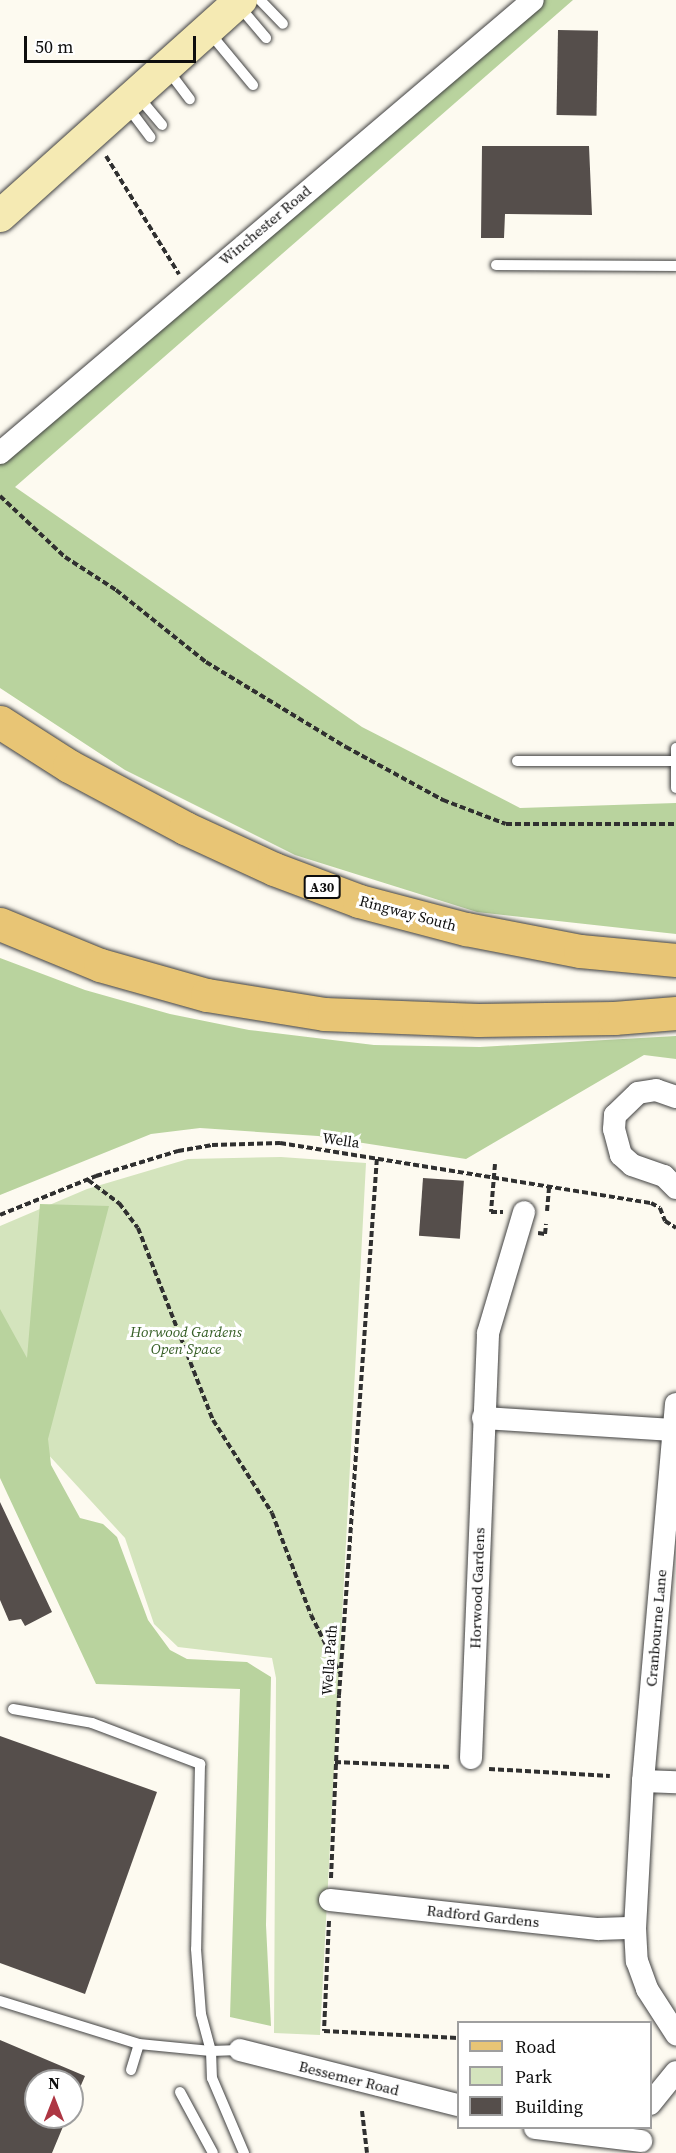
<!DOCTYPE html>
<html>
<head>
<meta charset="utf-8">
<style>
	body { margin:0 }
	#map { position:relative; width:676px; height:2153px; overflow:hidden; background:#fdfaf0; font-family:"Source Serif 4",serif }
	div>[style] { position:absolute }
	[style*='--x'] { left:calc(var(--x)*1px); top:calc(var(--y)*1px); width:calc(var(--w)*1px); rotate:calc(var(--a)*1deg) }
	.green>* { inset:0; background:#d4e4bd }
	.forest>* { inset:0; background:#b9d39e }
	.building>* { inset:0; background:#554e4b; transform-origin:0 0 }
	.path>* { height:4px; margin-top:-2px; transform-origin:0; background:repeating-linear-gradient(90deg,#303030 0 6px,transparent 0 9px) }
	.roads { filter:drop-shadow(0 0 2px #414141) drop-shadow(0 0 2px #414141) }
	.lane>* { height:10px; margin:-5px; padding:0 5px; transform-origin:5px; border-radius:5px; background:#fff }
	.street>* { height:22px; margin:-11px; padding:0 11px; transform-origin:11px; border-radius:11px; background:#fff }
	.secondary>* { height:32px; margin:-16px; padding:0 16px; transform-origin:16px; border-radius:16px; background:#f5eab3 }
	.primary>* { height:33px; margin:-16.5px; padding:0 16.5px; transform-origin:16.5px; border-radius:16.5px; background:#e8c575 }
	span { translate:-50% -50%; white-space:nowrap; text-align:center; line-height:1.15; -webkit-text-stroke:6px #fff; paint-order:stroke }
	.shield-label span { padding:2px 4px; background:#fff; border:2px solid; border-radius:4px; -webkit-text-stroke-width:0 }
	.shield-label { font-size:14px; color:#0e0e0e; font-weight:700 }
	.street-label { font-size:15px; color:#0e0e0e }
	.park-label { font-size:15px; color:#355e25; font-style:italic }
	.legend { position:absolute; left:457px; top:2021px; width:195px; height:108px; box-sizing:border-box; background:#fff; border:2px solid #9f9f9f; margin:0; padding:8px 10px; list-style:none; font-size:18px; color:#0e0e0e }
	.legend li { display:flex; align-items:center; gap:12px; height:30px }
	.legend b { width:30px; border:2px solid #9f9f9f }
	.north { position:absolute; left:24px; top:2069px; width:60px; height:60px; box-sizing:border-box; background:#fff; border:2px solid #9f9f9f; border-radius:50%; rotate:0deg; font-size:16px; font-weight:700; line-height:24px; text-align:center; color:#0e0e0e }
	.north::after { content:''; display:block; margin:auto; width:21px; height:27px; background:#ad3643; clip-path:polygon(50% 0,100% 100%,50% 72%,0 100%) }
	.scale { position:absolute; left:24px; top:36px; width:172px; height:27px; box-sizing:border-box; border:3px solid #0e0e0e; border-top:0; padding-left:8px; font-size:18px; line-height:21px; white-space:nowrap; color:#0e0e0e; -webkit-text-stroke:4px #fff; paint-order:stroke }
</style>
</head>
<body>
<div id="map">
	<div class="green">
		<i style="clip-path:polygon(281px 1157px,366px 1163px,320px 2035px,274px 2033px,276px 1678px,272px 1658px,178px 1647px,154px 1624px,125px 1538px,45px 1451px,0 1336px,0 1226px,87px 1189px,188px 1159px)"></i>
	</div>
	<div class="forest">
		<i style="clip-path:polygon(542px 0,573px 0,15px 487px,362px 727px,520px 808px,676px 803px,676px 934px,477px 912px,295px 855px,125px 770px,0 688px,0 454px)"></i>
		<i style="clip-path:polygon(0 958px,85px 990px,170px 1014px,249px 1030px,374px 1045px,480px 1047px,676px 1036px,676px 1059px,644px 1055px,466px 1159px,318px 1136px,200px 1128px,151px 1134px,0 1195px)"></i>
		<i style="clip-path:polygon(40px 1204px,109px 1206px,48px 1439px,51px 1465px,80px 1518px,103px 1524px,117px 1537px,148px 1620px,170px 1650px,187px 1659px,247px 1662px,271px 1677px,266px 1925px,271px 2026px,230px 2017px,240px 1689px,96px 1684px,0 1478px,0 1309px,27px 1358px)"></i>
	</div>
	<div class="building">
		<i style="left:558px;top:30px;width:40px;height:85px;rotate:1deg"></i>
		<i style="clip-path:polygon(482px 146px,589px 146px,592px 215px,505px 214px,504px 238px,481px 238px)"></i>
		<i style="left:423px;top:1178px;width:41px;height:58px;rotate:4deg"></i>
		<i style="clip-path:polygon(0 1502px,52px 1612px,25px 1626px,21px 1619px,9px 1621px,0 1600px)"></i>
		<i style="clip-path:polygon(0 1736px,157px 1792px,85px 1994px,0 1963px)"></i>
		<i style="clip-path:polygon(0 2040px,85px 2076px,72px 2106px,72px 2081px,36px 2081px,36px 2117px,67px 2117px,52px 2153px,0 2153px)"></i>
	</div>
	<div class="path">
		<i style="--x:106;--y:156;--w:139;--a:58.3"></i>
		<i style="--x:0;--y:496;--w:89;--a:43.2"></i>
		<i style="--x:65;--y:557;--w:61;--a:32.9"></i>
		<i style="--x:116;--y:590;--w:115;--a:38.7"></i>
		<i style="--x:206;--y:662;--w:164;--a:31.3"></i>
		<i style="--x:346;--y:747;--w:111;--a:28.7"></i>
		<i style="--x:443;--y:800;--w:67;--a:20.9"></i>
		<i style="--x:506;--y:824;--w:170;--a:0"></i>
		<i style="--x:495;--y:1164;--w:48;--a:94.8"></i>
		<i style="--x:491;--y:1212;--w:12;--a:0"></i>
		<i style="--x:88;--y:1180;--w:39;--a:37"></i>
		<i style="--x:119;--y:1203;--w:31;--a:53"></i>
		<i style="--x:138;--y:1228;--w:206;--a:68.7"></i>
		<i style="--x:213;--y:1420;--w:110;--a:57.6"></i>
		<i style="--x:272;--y:1513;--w:109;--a:69.1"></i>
		<i style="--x:311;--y:1615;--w:65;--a:63.4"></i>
		<i style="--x:547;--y:1211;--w:24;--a:-85"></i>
		<i style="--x:0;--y:1215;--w:104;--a:-22.1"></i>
		<i style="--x:96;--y:1176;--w:86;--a:-17"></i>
		<i style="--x:178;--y:1151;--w:35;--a:-10"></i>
		<i style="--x:212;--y:1145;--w:68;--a:-1.7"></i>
		<i style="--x:280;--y:1143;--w:376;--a:9.2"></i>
		<i style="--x:651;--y:1203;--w:10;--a:29"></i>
		<i style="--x:660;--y:1208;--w:14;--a:69"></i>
		<i style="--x:665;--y:1221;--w:13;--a:32"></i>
		<i style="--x:538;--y:1233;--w:7;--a:8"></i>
		<i style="--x:545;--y:1234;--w:10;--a:-84"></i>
		<i style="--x:335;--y:1762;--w:116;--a:2.5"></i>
		<i style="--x:489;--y:1769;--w:121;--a:3.3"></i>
		<i style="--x:331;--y:1878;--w:183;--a:-87.5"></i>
		<i style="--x:339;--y:1695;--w:539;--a:-85.96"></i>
		<i style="--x:329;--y:1921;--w:110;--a:92.6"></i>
		<i style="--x:324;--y:2031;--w:134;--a:3"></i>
		<i style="--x:362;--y:2111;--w:42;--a:83.2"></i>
	</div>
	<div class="roads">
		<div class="lane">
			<i style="--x:260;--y:0;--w:33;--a:46"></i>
			<i style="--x:239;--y:6;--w:42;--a:49.8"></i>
			<i style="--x:209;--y:32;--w:69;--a:50.3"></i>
			<i style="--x:167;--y:69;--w:38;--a:53"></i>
			<i style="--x:137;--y:95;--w:39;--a:50"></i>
			<i style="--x:127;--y:106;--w:39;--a:53"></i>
			<i style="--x:496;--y:265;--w:180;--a:0.3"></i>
			<i style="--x:676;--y:748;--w:40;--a:90"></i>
			<i style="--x:517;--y:761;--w:158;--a:0"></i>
			<i style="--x:13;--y:1709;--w:80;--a:10"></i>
			<i style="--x:92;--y:1723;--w:116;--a:20.8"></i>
			<i style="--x:200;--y:1764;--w:185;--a:91.2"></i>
			<i style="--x:196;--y:1949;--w:65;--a:85.6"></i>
			<i style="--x:201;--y:2014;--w:38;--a:75"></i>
			<i style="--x:211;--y:2051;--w:27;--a:88"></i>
			<i style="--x:212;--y:2078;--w:82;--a:66.9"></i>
			<i style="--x:0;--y:2001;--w:145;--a:17.2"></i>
			<i style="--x:131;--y:2070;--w:27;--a:-73"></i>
			<i style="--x:139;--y:2044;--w:72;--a:5.6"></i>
			<i style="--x:211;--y:2051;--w:29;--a:-2"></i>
			<i style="--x:180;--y:2092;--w:69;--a:61.6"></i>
		</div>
		<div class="street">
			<i style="--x:0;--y:453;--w:699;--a:-40.36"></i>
			<i style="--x:676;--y:1097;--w:21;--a:-161"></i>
			<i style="--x:656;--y:1090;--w:18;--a:171"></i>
			<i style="--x:638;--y:1093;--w:32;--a:136"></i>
			<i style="--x:615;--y:1115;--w:14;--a:94"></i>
			<i style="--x:614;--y:1129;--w:27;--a:75"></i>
			<i style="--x:621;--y:1155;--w:15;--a:42"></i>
			<i style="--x:632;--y:1165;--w:34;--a:19"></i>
			<i style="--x:664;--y:1176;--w:17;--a:45"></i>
			<i style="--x:676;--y:1404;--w:378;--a:95"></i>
			<i style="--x:643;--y:1781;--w:147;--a:93.1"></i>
			<i style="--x:635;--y:1928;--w:33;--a:87"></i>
			<i style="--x:637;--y:1961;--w:30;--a:70"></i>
			<i style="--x:647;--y:1989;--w:54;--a:57.2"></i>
			<i style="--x:483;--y:1418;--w:191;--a:3.6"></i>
			<i style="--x:471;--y:1758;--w:425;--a:-87.7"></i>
			<i style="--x:488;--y:1333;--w:126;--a:-73.4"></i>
			<i style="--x:643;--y:1781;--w:33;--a:2"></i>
			<i style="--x:330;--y:1900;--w:270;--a:6.2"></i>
			<i style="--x:598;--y:1929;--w:37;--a:-2"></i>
			<i style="--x:240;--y:2050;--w:225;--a:14.2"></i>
			<i style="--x:650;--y:2104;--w:41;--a:-50.9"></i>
			<i style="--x:535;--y:2128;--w:107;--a:7"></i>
		</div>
		<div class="secondary">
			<i style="--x:0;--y:216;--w:324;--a:-41.9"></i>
		</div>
		<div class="primary">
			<i style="--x:0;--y:722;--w:82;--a:32.5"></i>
			<i style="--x:69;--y:766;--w:132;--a:28.1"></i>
			<i style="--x:185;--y:828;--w:98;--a:24.7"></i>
			<i style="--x:274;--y:869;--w:91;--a:20.6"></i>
			<i style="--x:359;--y:901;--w:111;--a:14.7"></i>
			<i style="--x:466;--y:929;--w:116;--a:10.9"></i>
			<i style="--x:580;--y:951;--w:96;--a:5.4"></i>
			<i style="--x:0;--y:924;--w:108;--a:22.3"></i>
			<i style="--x:100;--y:965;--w:111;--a:15.7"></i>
			<i style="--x:207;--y:995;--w:119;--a:9.2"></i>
			<i style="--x:324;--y:1014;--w:154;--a:2.2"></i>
			<i style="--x:478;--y:1020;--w:136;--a:-0.8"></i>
			<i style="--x:614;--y:1018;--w:62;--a:-4.6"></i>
		</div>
	</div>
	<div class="shield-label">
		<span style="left:322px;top:887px">A30</span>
	</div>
	<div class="street-label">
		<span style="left:265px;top:225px;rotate:-40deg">Winchester Road</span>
		<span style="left:408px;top:913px;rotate:15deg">Ringway South</span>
		<span style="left:341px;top:1140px;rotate:8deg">Wella</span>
		<span style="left:477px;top:1588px;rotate:-88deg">Horwood Gardens</span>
		<span style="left:656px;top:1628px;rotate:-85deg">Cranbourne Lane</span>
		<span style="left:329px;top:1660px;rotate:-86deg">Wella Path</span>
		<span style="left:483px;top:1916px;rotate:6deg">Radford Gardens</span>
		<span style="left:349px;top:2078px;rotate:14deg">Bessemer Road</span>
	</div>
	<div class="park-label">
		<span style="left:186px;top:1340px">Horwood Gardens<br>Open Space</span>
	</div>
	<ul class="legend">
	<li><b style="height:8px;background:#e8c575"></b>Road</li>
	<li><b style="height:16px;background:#d4e4bd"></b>Park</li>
	<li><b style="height:16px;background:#554e4b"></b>Building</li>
	</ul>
	<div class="north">N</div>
	<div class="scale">50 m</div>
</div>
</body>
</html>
